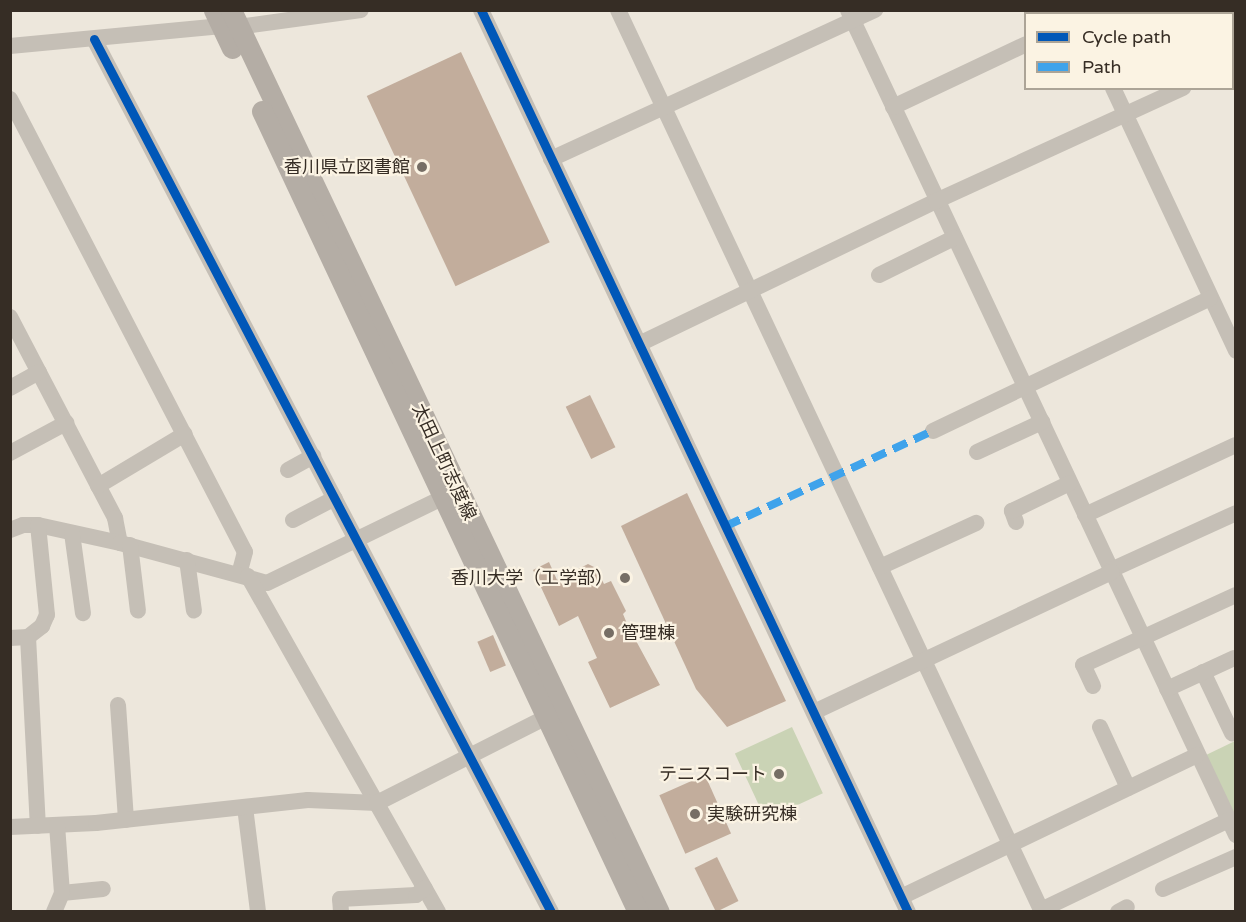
<!DOCTYPE html>
<html>
<head>
<meta charset="utf-8">
<style>
	body { margin:0 }
	#map { position:relative; width:1246px; height:922px; overflow:hidden; background:#ede7dc; font-family:"Varela Round","Noto Sans JP",sans-serif }
	div>[style] { position:absolute }
	[style*='--x'] { left:calc(var(--x)*1px); top:calc(var(--y)*1px); width:calc(var(--w)*1px); rotate:calc(var(--a)*1deg) }
	.green>* { inset:0; background:#cad3b5; transform-origin:0 0 }
	.building>* { inset:0; background:#c2ad9c; transform-origin:0 0 }
	.minor>* { height:16px; margin:-8px; padding:0 8px; transform-origin:8px; border-radius:8px; background:#c5bfb6 }
	.major>* { height:21px; margin:-10.5px; padding:0 10.5px; transform-origin:10.5px; border-radius:10.5px; background:#b4ada5 }
	.quiet>* { height:8px; margin-top:-4px; transform-origin:0; background:repeating-linear-gradient(90deg,#3fa3eb 0 15px,transparent 0 23px) }
	.cycleway>* { height:9px; margin:-4.5px; padding:0 4.5px; transform-origin:4.5px; border-radius:4.5px; background:#0057b8 }
	.dots>* { width:16px; height:16px; translate:-50% -50%; box-sizing:border-box; border:3px solid #fbf3e3; border-radius:50% }
	span { translate:-50% -50%; white-space:nowrap; text-align:center; line-height:1.15; -webkit-text-stroke:4.5px #fbf3e3; paint-order:stroke }
	.poi-label { font-size:18px; color:#362d25 }
	.right { translate:-100% -50%; text-align:right }
	.left { translate:0 -50%; text-align:left }
	.street-label { font-size:18px; color:#362d25 }
	.frame { position:absolute; inset:0; border:12px solid #362d25; pointer-events:none }
	.legend { position:absolute; left:1024px; top:12px; width:210px; height:78px; box-sizing:border-box; background:#fbf3e3; border:2px solid #aca497; margin:0; padding:8px 10px; list-style:none; font-size:18px; color:#362d25 }
	.legend li { display:flex; align-items:center; gap:12px; height:30px }
	.legend b { width:30px; border:2px solid #aca497 }
</style>
</head>
<body>
<div id="map">
	<div class="green">
		<i style="left:792px;top:727px;width:73px;height:63px;rotate:65deg"></i>
		<i style="clip-path:polygon(1235px 741px,1235px 813px,1231px 815px,1204px 756px)"></i>
	</div>
	<div class="building">
		<i style="left:461px;top:52px;width:210px;height:104px;rotate:65deg"></i>
		<i style="left:590px;top:395px;width:58px;height:27px;rotate:64deg"></i>
		<i style="clip-path:polygon(687px 493px,786px 701px,727px 727px,696px 689px,621px 526px)"></i>
		<i style="clip-path:polygon(549px 562px,557px 580px,588px 564px,596px 568px,604px 584px,611px 581px,626px 611px,623px 614px,628px 626px,660px 685px,610px 708px,588px 662px,597px 658px,578px 616px,559px 626px,533px 570px)"></i>
		<i style="left:493px;top:635px;width:33px;height:17px;rotate:67deg"></i>
		<i style="left:705px;top:775px;width:64px;height:50px;rotate:66deg"></i>
		<i style="left:717px;top:857px;width:49px;height:25px;rotate:64deg"></i>
	</div>
	<div class="minor">
		<i style="--x:481;--y:10;--w:998;--a:64.67"></i>
		<i style="--x:618;--y:10;--w:997;--a:64.82"></i>
		<i style="--x:848;--y:10;--w:912;--a:64.81"></i>
		<i style="--x:1075;--y:10;--w:4;--a:76"></i>
		<i style="--x:94;--y:39;--w:985;--a:62.37"></i>
		<i style="--x:10;--y:46;--w:213;--a:-5.4"></i>
		<i style="--x:222;--y:26;--w:16;--a:4"></i>
		<i style="--x:238;--y:27;--w:124;--a:-7.9"></i>
		<i style="--x:1232;--y:66;--w:4;--a:-14"></i>
		<i style="--x:1113;--y:88;--w:290;--a:64.9"></i>
		<i style="--x:10;--y:99;--w:510;--a:62.58"></i>
		<i style="--x:245;--y:552;--w:23;--a:105"></i>
		<i style="--x:893;--y:107;--w:147;--a:-25.3"></i>
		<i style="--x:551;--y:159;--w:357;--a:-24.7"></i>
		<i style="--x:879;--y:275;--w:84;--a:-26.3"></i>
		<i style="--x:10;--y:317;--w:227;--a:62.4"></i>
		<i style="--x:115;--y:518;--w:25;--a:79"></i>
		<i style="--x:639;--y:344;--w:330;--a:-25.7"></i>
		<i style="--x:936;--y:201;--w:272;--a:-24.6"></i>
		<i style="--x:10;--y:388;--w:33;--a:-29"></i>
		<i style="--x:933;--y:431;--w:307;--a:-25.6"></i>
		<i style="--x:977;--y:452;--w:72;--a:-24.8"></i>
		<i style="--x:10;--y:453;--w:64;--a:-28.2"></i>
		<i style="--x:288;--y:470;--w:29;--a:-29"></i>
		<i style="--x:98;--y:486;--w:101;--a:-30.9"></i>
		<i style="--x:1085;--y:515;--w:166;--a:-24.9"></i>
		<i style="--x:293;--y:520;--w:47;--a:-27.6"></i>
		<i style="--x:1016;--y:522;--w:12;--a:-110"></i>
		<i style="--x:1012;--y:511;--w:64;--a:-25.8"></i>
		<i style="--x:10;--y:530;--w:14;--a:-21"></i>
		<i style="--x:23;--y:525;--w:15;--a:0"></i>
		<i style="--x:38;--y:525;--w:84;--a:12.4"></i>
		<i style="--x:120;--y:543;--w:152;--a:15.2"></i>
		<i style="--x:267;--y:583;--w:208;--a:-25.9"></i>
		<i style="--x:72;--y:533;--w:81;--a:82.2"></i>
		<i style="--x:130;--y:545;--w:66;--a:83.1"></i>
		<i style="--x:187;--y:560;--w:51;--a:82.2"></i>
		<i style="--x:880;--y:567;--w:106;--a:-24.6"></i>
		<i style="--x:1111;--y:570;--w:137;--a:-24.5"></i>
		<i style="--x:248;--y:576;--w:386;--a:60.5"></i>
		<i style="--x:28;--y:637;--w:18;--a:-38"></i>
		<i style="--x:42;--y:626;--w:12;--a:-66"></i>
		<i style="--x:47;--y:615;--w:90;--a:-95.7"></i>
		<i style="--x:10;--y:638;--w:18;--a:-3"></i>
		<i style="--x:28;--y:637;--w:189;--a:87"></i>
		<i style="--x:1203;--y:672;--w:68;--a:64.6"></i>
		<i style="--x:1093;--y:686;--w:23;--a:-115"></i>
		<i style="--x:1083;--y:665;--w:168;--a:-24.6"></i>
		<i style="--x:1167;--y:689;--w:74;--a:-24.8"></i>
		<i style="--x:118;--y:705;--w:115;--a:86"></i>
		<i style="--x:814;--y:712;--w:329;--a:-25.2"></i>
		<i style="--x:1100;--y:727;--w:67;--a:65.3"></i>
		<i style="--x:245;--y:807;--w:106;--a:82.9"></i>
		<i style="--x:10;--y:827;--w:86;--a:-2.7"></i>
		<i style="--x:96;--y:823;--w:213;--a:-6.2"></i>
		<i style="--x:308;--y:800;--w:69;--a:2.5"></i>
		<i style="--x:377;--y:803;--w:201;--a:-26.9"></i>
		<i style="--x:1163;--y:889;--w:80;--a:-23.7"></i>
		<i style="--x:62;--y:893;--w:41;--a:-5.6"></i>
		<i style="--x:901;--y:897;--w:329;--a:-25.6"></i>
		<i style="--x:1041;--y:910;--w:208;--a:-25.6"></i>
		<i style="--x:54;--y:912;--w:21;--a:-67"></i>
		<i style="--x:62;--y:893;--w:68;--a:-94.2"></i>
		<i style="--x:341;--y:912;--w:13;--a:-94"></i>
		<i style="--x:340;--y:899;--w:76;--a:-3"></i>
		<i style="--x:416;--y:895;--w:11;--a:-38"></i>
		<i style="--x:1118;--y:912;--w:10;--a:-29"></i>
	</div>
	<div class="major">
		<i style="--x:214;--y:10;--w:42;--a:64.7"></i>
		<i style="--x:231;--y:10;--w:998;--a:64.62"></i>
		<i style="--x:262;--y:111;--w:885;--a:64.85"></i>
	</div>
	<div class="quiet">
		<i style="--x:726;--y:526;--w:228;--a:-24.7"></i>
	</div>
	<div class="cycleway">
		<i style="--x:481;--y:10;--w:998;--a:64.67"></i>
		<i style="--x:94;--y:39;--w:985;--a:62.37"></i>
	</div>
	<div class="dots">
		<i style="left:422px;top:167px;background:#766e65"></i>
		<i style="left:625px;top:578px;background:#766e65"></i>
		<i style="left:609px;top:633px;background:#766e65"></i>
		<i style="left:779px;top:774px;background:#766e65"></i>
		<i style="left:695px;top:814px;background:#766e65"></i>
	</div>
	<div class="poi-label">
		<span class="right" style="left:410px;top:167px">香川県立図書館</span>
		<span class="right" style="left:613px;top:578px">香川大学（工学部）</span>
		<span class="left" style="left:621px;top:633px">管理棟</span>
		<span class="right" style="left:767px;top:774px">テニスコート</span>
		<span class="left" style="left:707px;top:814px">実験研究棟</span>
	</div>
	<div class="street-label">
		<span style="left:444px;top:462px;rotate:65deg">太田上町志度線</span>
	</div>
	<div class="frame"></div>
	<ul class="legend">
	<li><b style="height:8px;background:#0057b8"></b>Cycle path</li>
	<li><b style="height:8px;background:#3fa3eb"></b>Path</li>
	</ul>
</div>
</body>
</html>
